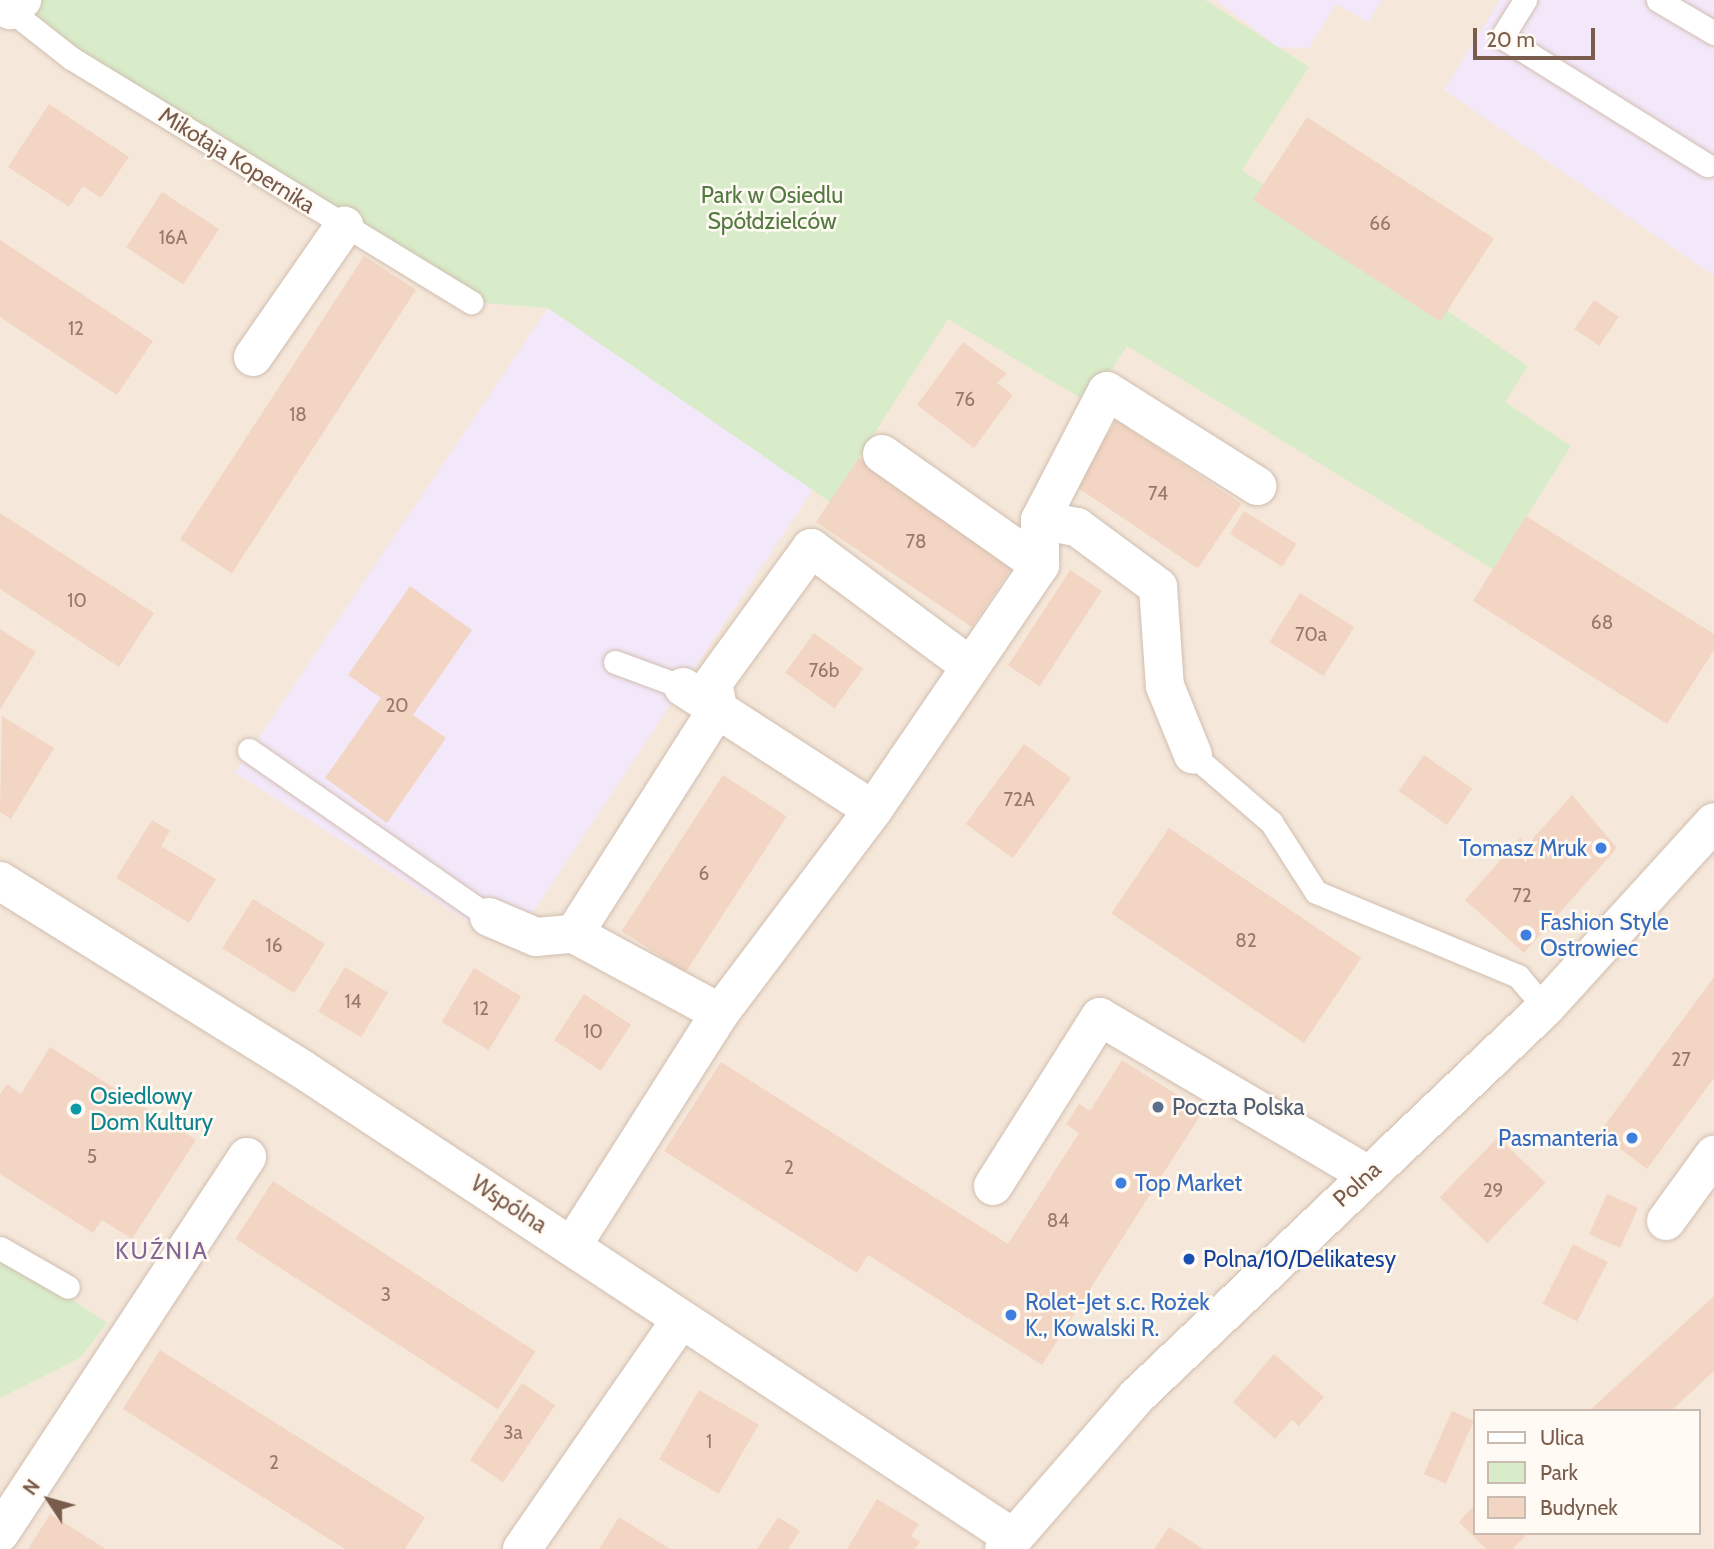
<!DOCTYPE html>
<html>
<head>
<meta charset="utf-8">
<style>
	body { margin:0 }
	#map { position:relative; width:1714px; height:1549px; overflow:hidden; background:#fdf6ec; font-family:Cabin,sans-serif }
	div>[style] { position:absolute }
	[style*='--x'] { left:calc(var(--x)*1px); top:calc(var(--y)*1px); width:calc(var(--w)*1px); rotate:calc(var(--a)*1deg) }
	.residential>* { inset:0; background:#f5e8da }
	.education>* { inset:0; background:#f3e8fa }
	.green>* { inset:0; background:#d8ecc9 }
	.building>* { inset:0; background:#f3d5c3; transform-origin:0 0 }
	.roads { filter:drop-shadow(0 0 2px #d1beb0) drop-shadow(0 0 2px #d1beb0) }
	.lane>* { height:23px; margin:-11.5px; padding:0 11.5px; transform-origin:11.5px; border-radius:11.5px; background:#fff }
	.street>* { height:38px; margin:-19px; padding:0 19px; transform-origin:19px; border-radius:19px; background:#fff }
	.secondary>* { height:38px; margin:-19px; padding:0 19px; transform-origin:19px; border-radius:19px; background:#fff }
	.dots>* { width:19px; height:19px; translate:-50% -50%; box-sizing:border-box; border:4px solid #fffaf3; border-radius:50% }
	span { translate:-50% -50%; white-space:nowrap; text-align:center; line-height:1.15; -webkit-text-stroke:5px #fffaf3; paint-order:stroke }
	.number-label { font-size:19px; color:#987a6a }
	.number-label span { -webkit-text-stroke-width:0 }
	.street-label { font-size:23px; color:#7a5c4d }
	.park-label { font-size:23px; color:#537a41 }
	.shop-label { font-size:23px; color:#366cbe }
	.right { translate:-100% -50%; text-align:right }
	.left { translate:0 -50%; text-align:left }
	.culture-label { font-size:23px; color:#0d838f }
	.service-label { font-size:23px; color:#4e5e75 }
	.transit-label { font-size:23px; color:#164399 }
	.neighbourhood-label { font-size:24px; color:#846695; letter-spacing:2px }
	.legend { position:absolute; left:1473px; top:1409px; width:228px; height:126px; box-sizing:border-box; background:#fffaf3; border:2px solid #cabbb1; margin:0; padding:9px 12px; list-style:none; font-size:21px; color:#7a5c4d }
	.legend li { display:flex; align-items:center; gap:14px; height:35px }
	.legend b { width:35px; border:2px solid #cabbb1 }
	.north { position:absolute; left:14px; top:1465px; width:70px; height:70px; -webkit-text-stroke:5px #fffaf3; paint-order:stroke; rotate:306deg; font-size:19px; font-weight:700; line-height:28px; text-align:center; color:#7a5c4d }
	.north::after { content:''; display:block; margin:auto; width:24px; height:32px; background:#7a5c4d; clip-path:polygon(50% 0,100% 100%,50% 72%,0 100%) }
	.scale { position:absolute; left:1473px; top:28px; width:122px; height:32px; box-sizing:border-box; border:4px solid #7a5c4d; border-top:0; padding-left:9px; font-size:21px; line-height:24px; white-space:nowrap; color:#7a5c4d; -webkit-text-stroke:5px #fffaf3; paint-order:stroke }
</style>
</head>
<body>
<div id="map">
	<div class="residential">
		<i style="clip-path:polygon(evenodd,0 0,1714px 0,1714px 1549px,0 1549px,0 0,1474px 1411px,1698px 1411px,1698px 1533px,1474px 1533px,1474px 1411px)"></i>
	</div>
	<div class="education">
		<i style="clip-path:polygon(1216px 0,1382px 0,1368px 22px,1336px 4px,1309px 48px,1278px 47px)"></i>
		<i style="clip-path:polygon(1500px 0,1714px 0,1714px 276px,1444px 90px)"></i>
		<i style="clip-path:polygon(548px 308px,814px 488px,532px 914px,495px 907px,480px 929px,235px 773px)"></i>
	</div>
	<div class="green">
		<i style="clip-path:polygon(22px 0,1205px 0,1309px 67px,1242px 170px,1528px 366px,1505px 402px,1571px 446px,1493px 569px,1127px 346px,1089px 403px,948px 319px,830px 502px,548px 308px,471px 302px,10px 10px)"></i>
		<i style="clip-path:polygon(0 1251px,107px 1323px,80px 1358px,0 1398px)"></i>
	</div>
	<div class="building">
		<i style="clip-path:polygon(49px 104px,129px 157px,101px 198px,83px 186px,69px 207px,8px 167px)"></i>
		<i style="left:1307px;top:117px;width:223px;height:99px;rotate:33deg"></i>
		<i style="left:162px;top:192px;width:68px;height:66px;rotate:33deg"></i>
		<i style="clip-path:polygon(0 240px,153px 341px,117px 395px,0 317px)"></i>
		<i style="left:364px;top:256px;width:62px;height:338px;rotate:33deg"></i>
		<i style="left:1594px;top:300px;width:30px;height:35px;rotate:34deg"></i>
		<i style="clip-path:polygon(963px 342px,1007px 374px,997px 383px,1013px 395px,974px 448px,917px 405px)"></i>
		<i style="left:1117px;top:420px;width:150px;height:78px;rotate:34deg"></i>
		<i style="left:859px;top:458px;width:188px;height:77px;rotate:34deg"></i>
		<i style="left:1244px;top:511px;width:62px;height:27px;rotate:32deg"></i>
		<i style="clip-path:polygon(0 513px,154px 613px,119px 667px,0 589px)"></i>
		<i style="clip-path:polygon(1526px 516px,1714px 634px,1714px 650px,1667px 724px,1473px 601px)"></i>
		<i style="left:1070px;top:570px;width:38px;height:114px;rotate:33deg"></i>
		<i style="clip-path:polygon(410px 586px,472px 630px,413px 715px,446px 738px,387px 823px,325px 778px,381px 698px,348px 675px)"></i>
		<i style="left:1300px;top:593px;width:64px;height:58px;rotate:32deg"></i>
		<i style="clip-path:polygon(0 629px,36px 652px,0 709px)"></i>
		<i style="left:814px;top:633px;width:61px;height:49px;rotate:36deg"></i>
		<i style="clip-path:polygon(2px 716px,54px 748px,11px 819px,0 812px)"></i>
		<i style="left:1024px;top:744px;width:58px;height:99px;rotate:36deg"></i>
		<i style="left:1424px;top:755px;width:59px;height:44px;rotate:35deg"></i>
		<i style="left:723px;top:775px;width:76px;height:186px;rotate:33deg"></i>
		<i style="clip-path:polygon(1572px 795px,1617px 848px,1524px 953px,1465px 900px,1520px 838px,1527px 845px)"></i>
		<i style="clip-path:polygon(152px 820px,170px 831px,161px 846px,216px 879px,189px 923px,116px 878px)"></i>
		<i style="left:1169px;top:828px;width:232px;height:103px;rotate:34deg"></i>
		<i style="left:253px;top:899px;width:85px;height:58px;rotate:32deg"></i>
		<i style="left:345px;top:967px;width:50px;height:52px;rotate:31deg"></i>
		<i style="left:474px;top:968px;width:55px;height:63px;rotate:31deg"></i>
		<i style="clip-path:polygon(1714px 977px,1714px 1078px,1647px 1169px,1599px 1133px)"></i>
		<i style="left:584px;top:994px;width:56px;height:55px;rotate:33deg"></i>
		<i style="clip-path:polygon(50px 1047px,196px 1140px,132px 1239px,102px 1220px,93px 1233px,0 1174px,0 1094px,7px 1084px,21px 1094px)"></i>
		<i style="clip-path:polygon(1122px 1060px,1203px 1111px,1042px 1365px,868px 1255px,857px 1273px,664px 1151px,721px 1062px,1008px 1244px,1079px 1133px,1066px 1124px,1079px 1104px,1090px 1111px)"></i>
		<i style="left:1498px;top:1137px;width:66px;height:84px;rotate:44deg"></i>
		<i style="left:273px;top:1181px;width:313px;height:69px;rotate:33deg"></i>
		<i style="left:1607px;top:1194px;width:34px;height:44px;rotate:24deg"></i>
		<i style="left:1573px;top:1244px;width:39px;height:67px;rotate:27deg"></i>
		<i style="clip-path:polygon(1714px 1296px,1714px 1371px,1671px 1411px,1589px 1411px)"></i>
		<i style="clip-path:polygon(160px 1350px,425px 1517px,405px 1549px,345px 1549px,123px 1409px)"></i>
		<i style="clip-path:polygon(1274px 1354px,1324px 1397px,1299px 1426px,1292px 1420px,1275px 1439px,1233px 1402px)"></i>
		<i style="left:522px;top:1383px;width:40px;height:93px;rotate:34deg"></i>
		<i style="left:699px;top:1390px;width:69px;height:80px;rotate:30deg"></i>
		<i style="left:1452px;top:1411px;width:24px;height:69px;rotate:24deg"></i>
		<i style="clip-path:polygon(877px 1499px,919px 1524px,911px 1536px,920px 1542px,915px 1549px,847px 1549px)"></i>
		<i style="clip-path:polygon(1474px 1505px,1474px 1533px,1528px 1533px,1513px 1549px,1486px 1549px,1459px 1522px)"></i>
		<i style="clip-path:polygon(50px 1514px,106px 1549px,28px 1549px)"></i>
		<i style="clip-path:polygon(619px 1517px,670px 1549px,599px 1549px)"></i>
		<i style="clip-path:polygon(778px 1517px,800px 1531px,788px 1549px,757px 1549px)"></i>
		<i style="clip-path:polygon(1169px 1527px,1203px 1549px,1154px 1549px)"></i>
	</div>
	<div class="roads">
		<div class="lane">
			<i style="--x:1525;--y:0;--w:44;--a:121.9"></i>
			<i style="--x:1502;--y:37;--w:242;--a:32"></i>
			<i style="--x:1658;--y:0;--w:65;--a:30.5"></i>
			<i style="--x:10;--y:10;--w:78;--a:38.2"></i>
			<i style="--x:71;--y:58;--w:469;--a:31.4"></i>
			<i style="--x:615;--y:662;--w:72;--a:20.2"></i>
			<i style="--x:249;--y:750;--w:292;--a:34.8"></i>
			<i style="--x:1193;--y:755;--w:103;--a:40.7"></i>
			<i style="--x:1271;--y:822;--w:83;--a:57.3"></i>
			<i style="--x:1316;--y:892;--w:219;--a:22.6"></i>
			<i style="--x:1518;--y:976;--w:42;--a:49.8"></i>
			<i style="--x:0;--y:1248;--w:78;--a:29.8"></i>
		</div>
		<div class="street">
			<i style="--x:0;--y:4;--w:12;--a:31"></i>
			<i style="--x:10;--y:10;--w:16;--a:-40"></i>
			<i style="--x:253;--y:357;--w:160;--a:-55.2"></i>
			<i style="--x:882;--y:454;--w:193;--a:35.1"></i>
			<i style="--x:1040;--y:520;--w:38;--a:11"></i>
			<i style="--x:1077;--y:527;--w:101;--a:36.5"></i>
			<i style="--x:1158;--y:587;--w:99;--a:86"></i>
			<i style="--x:1165;--y:686;--w:74;--a:67.9"></i>
			<i style="--x:683;--y:687;--w:226;--a:32.9"></i>
			<i style="--x:0;--y:881;--w:356;--a:31.9"></i>
			<i style="--x:302;--y:1069;--w:850;--a:33.39"></i>
			<i style="--x:489;--y:917;--w:51;--a:23.1"></i>
			<i style="--x:536;--y:937;--w:38;--a:-5"></i>
			<i style="--x:574;--y:934;--w:166;--a:28.4"></i>
			<i style="--x:574;--y:934;--w:268;--a:-57.5"></i>
			<i style="--x:718;--y:708;--w:25;--a:-101"></i>
			<i style="--x:713;--y:683;--w:167;--a:-54"></i>
			<i style="--x:811;--y:548;--w:198;--a:36.6"></i>
			<i style="--x:993;--y:1186;--w:200;--a:-57.7"></i>
			<i style="--x:1100;--y:1017;--w:310;--a:30.5"></i>
			<i style="--x:1666;--y:1221;--w:82;--a:-54"></i>
			<i style="--x:572;--y:1246;--w:276;--a:-57.6"></i>
			<i style="--x:720;--y:1013;--w:254;--a:-53"></i>
			<i style="--x:873;--y:810;--w:297;--a:-55.7"></i>
			<i style="--x:1040;--y:565;--w:45;--a:-90"></i>
			<i style="--x:1040;--y:520;--w:145;--a:-62.6"></i>
			<i style="--x:1107;--y:391;--w:178;--a:32.3"></i>
			<i style="--x:0;--y:1533;--w:450;--a:-56.7"></i>
			<i style="--x:522;--y:1549;--w:277;--a:-55.3"></i>
		</div>
		<div class="secondary">
			<i style="--x:1004;--y:1549;--w:203;--a:-49"></i>
			<i style="--x:1137;--y:1396;--w:563;--a:-43.56"></i>
			<i style="--x:1545;--y:1008;--w:251;--a:-47.7"></i>
		</div>
	</div>
	<div class="dots">
		<i style="left:1601px;top:848px;background:#3f7fe0"></i>
		<i style="left:1526px;top:935px;background:#3f7fe0"></i>
		<i style="left:1158px;top:1107px;background:#5c6f8a"></i>
		<i style="left:76px;top:1109px;background:#0f9aa8"></i>
		<i style="left:1632px;top:1138px;background:#3f7fe0"></i>
		<i style="left:1121px;top:1183px;background:#3f7fe0"></i>
		<i style="left:1189px;top:1259px;background:#1a4fb4"></i>
		<i style="left:1011px;top:1315px;background:#3f7fe0"></i>
	</div>
	<div class="number-label">
		<span style="left:1380px;top:224px">66</span>
		<span style="left:173px;top:238px">16A</span>
		<span style="left:76px;top:329px">12</span>
		<span style="left:965px;top:400px">76</span>
		<span style="left:298px;top:415px">18</span>
		<span style="left:1158px;top:494px">74</span>
		<span style="left:916px;top:542px">78</span>
		<span style="left:77px;top:601px">10</span>
		<span style="left:1602px;top:623px">68</span>
		<span style="left:1311px;top:635px">70a</span>
		<span style="left:824px;top:671px">76b</span>
		<span style="left:397px;top:706px">20</span>
		<span style="left:1019px;top:800px">72A</span>
		<span style="left:704px;top:874px">6</span>
		<span style="left:1522px;top:896px">72</span>
		<span style="left:1246px;top:941px">82</span>
		<span style="left:274px;top:946px">16</span>
		<span style="left:353px;top:1002px">14</span>
		<span style="left:481px;top:1009px">12</span>
		<span style="left:593px;top:1032px">10</span>
		<span style="left:1681px;top:1060px">27</span>
		<span style="left:92px;top:1157px">5</span>
		<span style="left:789px;top:1168px">2</span>
		<span style="left:1493px;top:1191px">29</span>
		<span style="left:1058px;top:1221px">84</span>
		<span style="left:386px;top:1295px">3</span>
		<span style="left:513px;top:1433px">3a</span>
		<span style="left:709px;top:1442px">1</span>
		<span style="left:274px;top:1463px">2</span>
	</div>
	<div class="street-label">
		<span style="left:237px;top:160px;rotate:32deg">Mikołaja Kopernika</span>
		<span style="left:1357px;top:1184px;rotate:-42deg">Polna</span>
		<span style="left:509px;top:1204px;rotate:33deg">Wspólna</span>
	</div>
	<div class="park-label">
		<span style="left:772px;top:208px">Park w Osiedlu<br>Spółdzielców</span>
	</div>
	<div class="shop-label">
		<span class="right" style="left:1587px;top:848px">Tomasz Mruk</span>
		<span class="left" style="left:1540px;top:935px">Fashion Style<br>Ostrowiec</span>
		<span class="right" style="left:1618px;top:1138px">Pasmanteria</span>
		<span class="left" style="left:1135px;top:1183px">Top Market</span>
		<span class="left" style="left:1025px;top:1315px">Rolet-Jet s.c. Rożek<br>K., Kowalski R.</span>
	</div>
	<div class="culture-label">
		<span class="left" style="left:90px;top:1109px">Osiedlowy<br>Dom Kultury</span>
	</div>
	<div class="service-label">
		<span class="left" style="left:1172px;top:1107px">Poczta Polska</span>
	</div>
	<div class="transit-label">
		<span class="left" style="left:1203px;top:1259px">Polna/10/Delikatesy</span>
	</div>
	<div class="neighbourhood-label">
		<span style="left:162px;top:1251px">KUŹNIA</span>
	</div>
	<ul class="legend">
	<li><b style="height:9px;background:#fff"></b>Ulica</li>
	<li><b style="height:19px;background:#d8ecc9"></b>Park</li>
	<li><b style="height:19px;background:#f3d5c3"></b>Budynek</li>
	</ul>
	<div class="north">N</div>
	<div class="scale">20 m</div>
</div>
</body>
</html>
